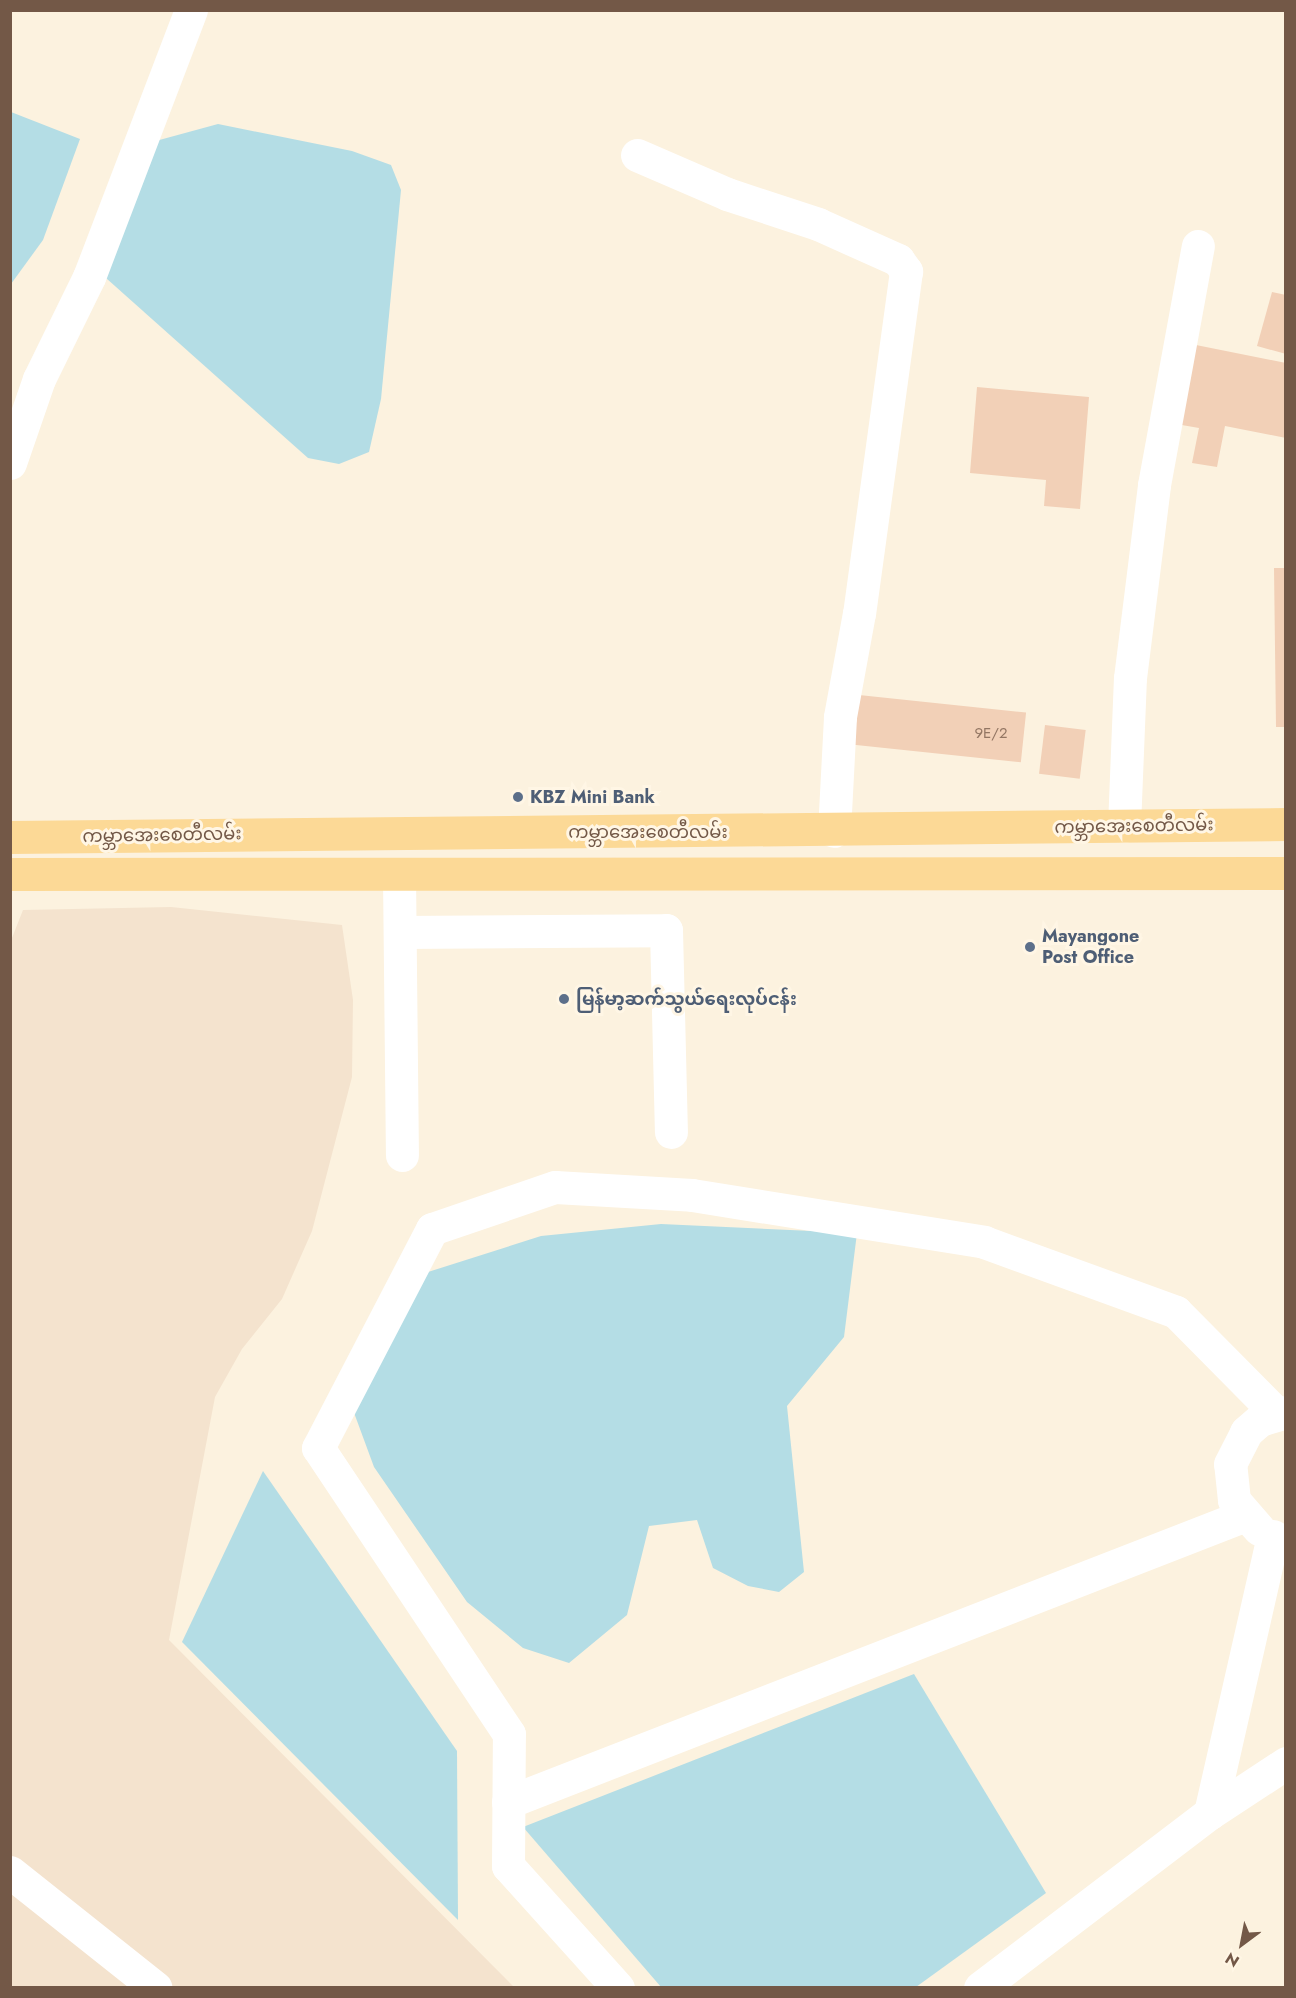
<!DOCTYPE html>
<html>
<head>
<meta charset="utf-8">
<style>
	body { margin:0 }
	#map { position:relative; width:1296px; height:1998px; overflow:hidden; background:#fcf2df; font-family:Jost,"Noto Sans Myanmar",sans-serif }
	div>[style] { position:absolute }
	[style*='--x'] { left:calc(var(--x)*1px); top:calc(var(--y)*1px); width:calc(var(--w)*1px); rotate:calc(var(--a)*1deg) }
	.residential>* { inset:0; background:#f4e3ce }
	.water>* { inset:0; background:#b4dde5 }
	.building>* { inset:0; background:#f2d0b7; transform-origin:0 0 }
	.minor>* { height:33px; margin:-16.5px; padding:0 16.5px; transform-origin:16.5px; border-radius:16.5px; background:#fff }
	.major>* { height:33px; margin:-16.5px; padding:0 16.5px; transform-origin:16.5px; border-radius:16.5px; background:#fcd996 }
	.dots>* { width:16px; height:16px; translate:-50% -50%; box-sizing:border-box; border:3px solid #fff6e5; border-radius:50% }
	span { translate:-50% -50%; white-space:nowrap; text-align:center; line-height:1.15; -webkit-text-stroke:6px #fff6e5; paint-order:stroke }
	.number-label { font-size:15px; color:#937663 }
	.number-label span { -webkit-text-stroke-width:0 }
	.service-label { font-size:18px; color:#4e5e75; font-weight:700 }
	.left { translate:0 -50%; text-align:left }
	.street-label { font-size:18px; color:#735847 }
	.frame { position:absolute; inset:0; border:12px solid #735847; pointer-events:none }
	.north { position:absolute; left:1212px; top:1914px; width:60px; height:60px; -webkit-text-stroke:4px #fff6e5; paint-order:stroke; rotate:212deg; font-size:16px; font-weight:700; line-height:24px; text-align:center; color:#735847 }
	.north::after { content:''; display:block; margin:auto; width:21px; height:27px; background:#735847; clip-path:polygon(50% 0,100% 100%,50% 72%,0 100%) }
</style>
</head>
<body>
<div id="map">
	<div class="residential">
		<i style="clip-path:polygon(171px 907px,342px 925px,353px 1000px,352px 1077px,312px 1231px,282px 1299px,242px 1349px,215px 1397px,169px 1640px,514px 1987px,11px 1987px,10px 943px,23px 910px)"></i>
	</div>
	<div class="water">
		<i style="clip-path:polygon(11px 112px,80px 139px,43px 240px,11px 284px)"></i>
		<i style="clip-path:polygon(218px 124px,352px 151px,391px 165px,401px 190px,381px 399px,369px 452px,339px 464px,308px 458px,88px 262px,141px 145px)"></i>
		<i style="clip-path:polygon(661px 1224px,857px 1233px,844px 1337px,787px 1406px,804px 1572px,779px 1592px,748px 1586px,713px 1568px,697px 1520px,649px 1526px,627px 1615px,569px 1663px,523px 1648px,467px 1602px,374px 1467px,353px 1410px,428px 1272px,541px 1236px)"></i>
		<i style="clip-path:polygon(263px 1471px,457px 1751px,458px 1920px,182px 1642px)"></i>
		<i style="clip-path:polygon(914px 1674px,1046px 1893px,916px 1987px,661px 1987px,523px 1827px)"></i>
	</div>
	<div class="building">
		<i style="clip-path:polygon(1272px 292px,1286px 295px,1286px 354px,1257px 346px)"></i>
		<i style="clip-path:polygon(1191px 344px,1286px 363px,1286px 438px,1225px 426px,1217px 467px,1192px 463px,1199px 428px,1176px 424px)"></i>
		<i style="clip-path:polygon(977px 387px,1089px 397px,1080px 509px,1044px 506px,1046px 480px,970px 473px)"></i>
		<i style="clip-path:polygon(1274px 568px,1286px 568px,1286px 727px,1276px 727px)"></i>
		<i style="left:859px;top:695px;width:168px;height:50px;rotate:6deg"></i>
		<i style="left:1045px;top:725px;width:41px;height:49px;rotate:7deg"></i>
	</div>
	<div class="minor">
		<i style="--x:637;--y:155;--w:98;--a:23.4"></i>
		<i style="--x:727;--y:194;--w:96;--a:18.2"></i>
		<i style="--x:818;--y:224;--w:88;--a:24.2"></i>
		<i style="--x:898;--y:260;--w:14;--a:54"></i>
		<i style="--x:906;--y:271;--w:345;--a:97.8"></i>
		<i style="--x:859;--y:613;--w:106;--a:100.4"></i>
		<i style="--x:840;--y:717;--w:114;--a:93"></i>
		<i style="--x:10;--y:463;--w:89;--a:-71"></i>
		<i style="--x:39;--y:379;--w:114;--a:-63.9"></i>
		<i style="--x:89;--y:277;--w:286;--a:-69.1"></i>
		<i style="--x:1124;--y:826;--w:148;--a:-87.7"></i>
		<i style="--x:1130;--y:678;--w:194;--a:-82.9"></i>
		<i style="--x:1154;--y:485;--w:243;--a:-79.6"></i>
		<i style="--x:399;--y:874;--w:281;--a:89.4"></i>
		<i style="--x:400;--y:932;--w:266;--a:-0.4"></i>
		<i style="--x:666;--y:930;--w:202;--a:88.6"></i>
		<i style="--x:1259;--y:1529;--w:38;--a:-131"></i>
		<i style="--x:1234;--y:1500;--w:36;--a:-96"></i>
		<i style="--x:1230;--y:1464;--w:36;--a:-63"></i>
		<i style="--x:1246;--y:1432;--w:18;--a:-41"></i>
		<i style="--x:1260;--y:1420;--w:27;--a:-17"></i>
		<i style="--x:508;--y:1802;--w:789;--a:-21.26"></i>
		<i style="--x:1210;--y:1813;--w:284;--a:-77.2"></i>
		<i style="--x:10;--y:1872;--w:186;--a:38.5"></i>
		<i style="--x:618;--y:1988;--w:164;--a:-132"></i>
		<i style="--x:508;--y:1866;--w:132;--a:-89.6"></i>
		<i style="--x:509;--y:1734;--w:344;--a:-123.7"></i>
		<i style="--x:318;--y:1448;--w:247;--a:-62.5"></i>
		<i style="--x:432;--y:1229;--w:130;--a:-18.9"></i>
		<i style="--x:555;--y:1187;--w:137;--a:3.3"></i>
		<i style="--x:692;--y:1195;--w:296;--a:9.1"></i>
		<i style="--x:984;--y:1242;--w:204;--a:20"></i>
		<i style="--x:1176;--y:1312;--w:142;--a:45.3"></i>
		<i style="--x:980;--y:1988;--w:289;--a:-37.3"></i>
		<i style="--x:1210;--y:1813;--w:91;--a:-33.3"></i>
	</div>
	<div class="major">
		<i style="--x:10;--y:837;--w:1276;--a:-0.58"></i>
		<i style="--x:10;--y:874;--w:1276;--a:-0.04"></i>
	</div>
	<div class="dots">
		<i style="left:518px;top:797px;background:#5c6f8a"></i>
		<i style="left:1030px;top:947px;background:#5c6f8a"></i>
		<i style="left:564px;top:999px;background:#5c6f8a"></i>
	</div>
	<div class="number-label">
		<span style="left:991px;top:734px">9E/2</span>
	</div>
	<div class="service-label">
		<span class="left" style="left:530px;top:797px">KBZ Mini Bank</span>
		<span class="left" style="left:1042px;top:947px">Mayangone<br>Post Office</span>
		<span class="left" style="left:576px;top:999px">မြန်မာ့ဆက်သွယ်ရေးလုပ်ငန်း</span>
	</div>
	<div class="street-label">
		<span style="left:1134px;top:826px;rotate:-1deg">ကမ္ဘာအေးစေတီလမ်း</span>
		<span style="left:648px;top:832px">ကမ္ဘာအေးစေတီလမ်း</span>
		<span style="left:162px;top:835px;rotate:-1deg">ကမ္ဘာအေးစေတီလမ်း</span>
	</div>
	<div class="frame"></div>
	<div class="north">N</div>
</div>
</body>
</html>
